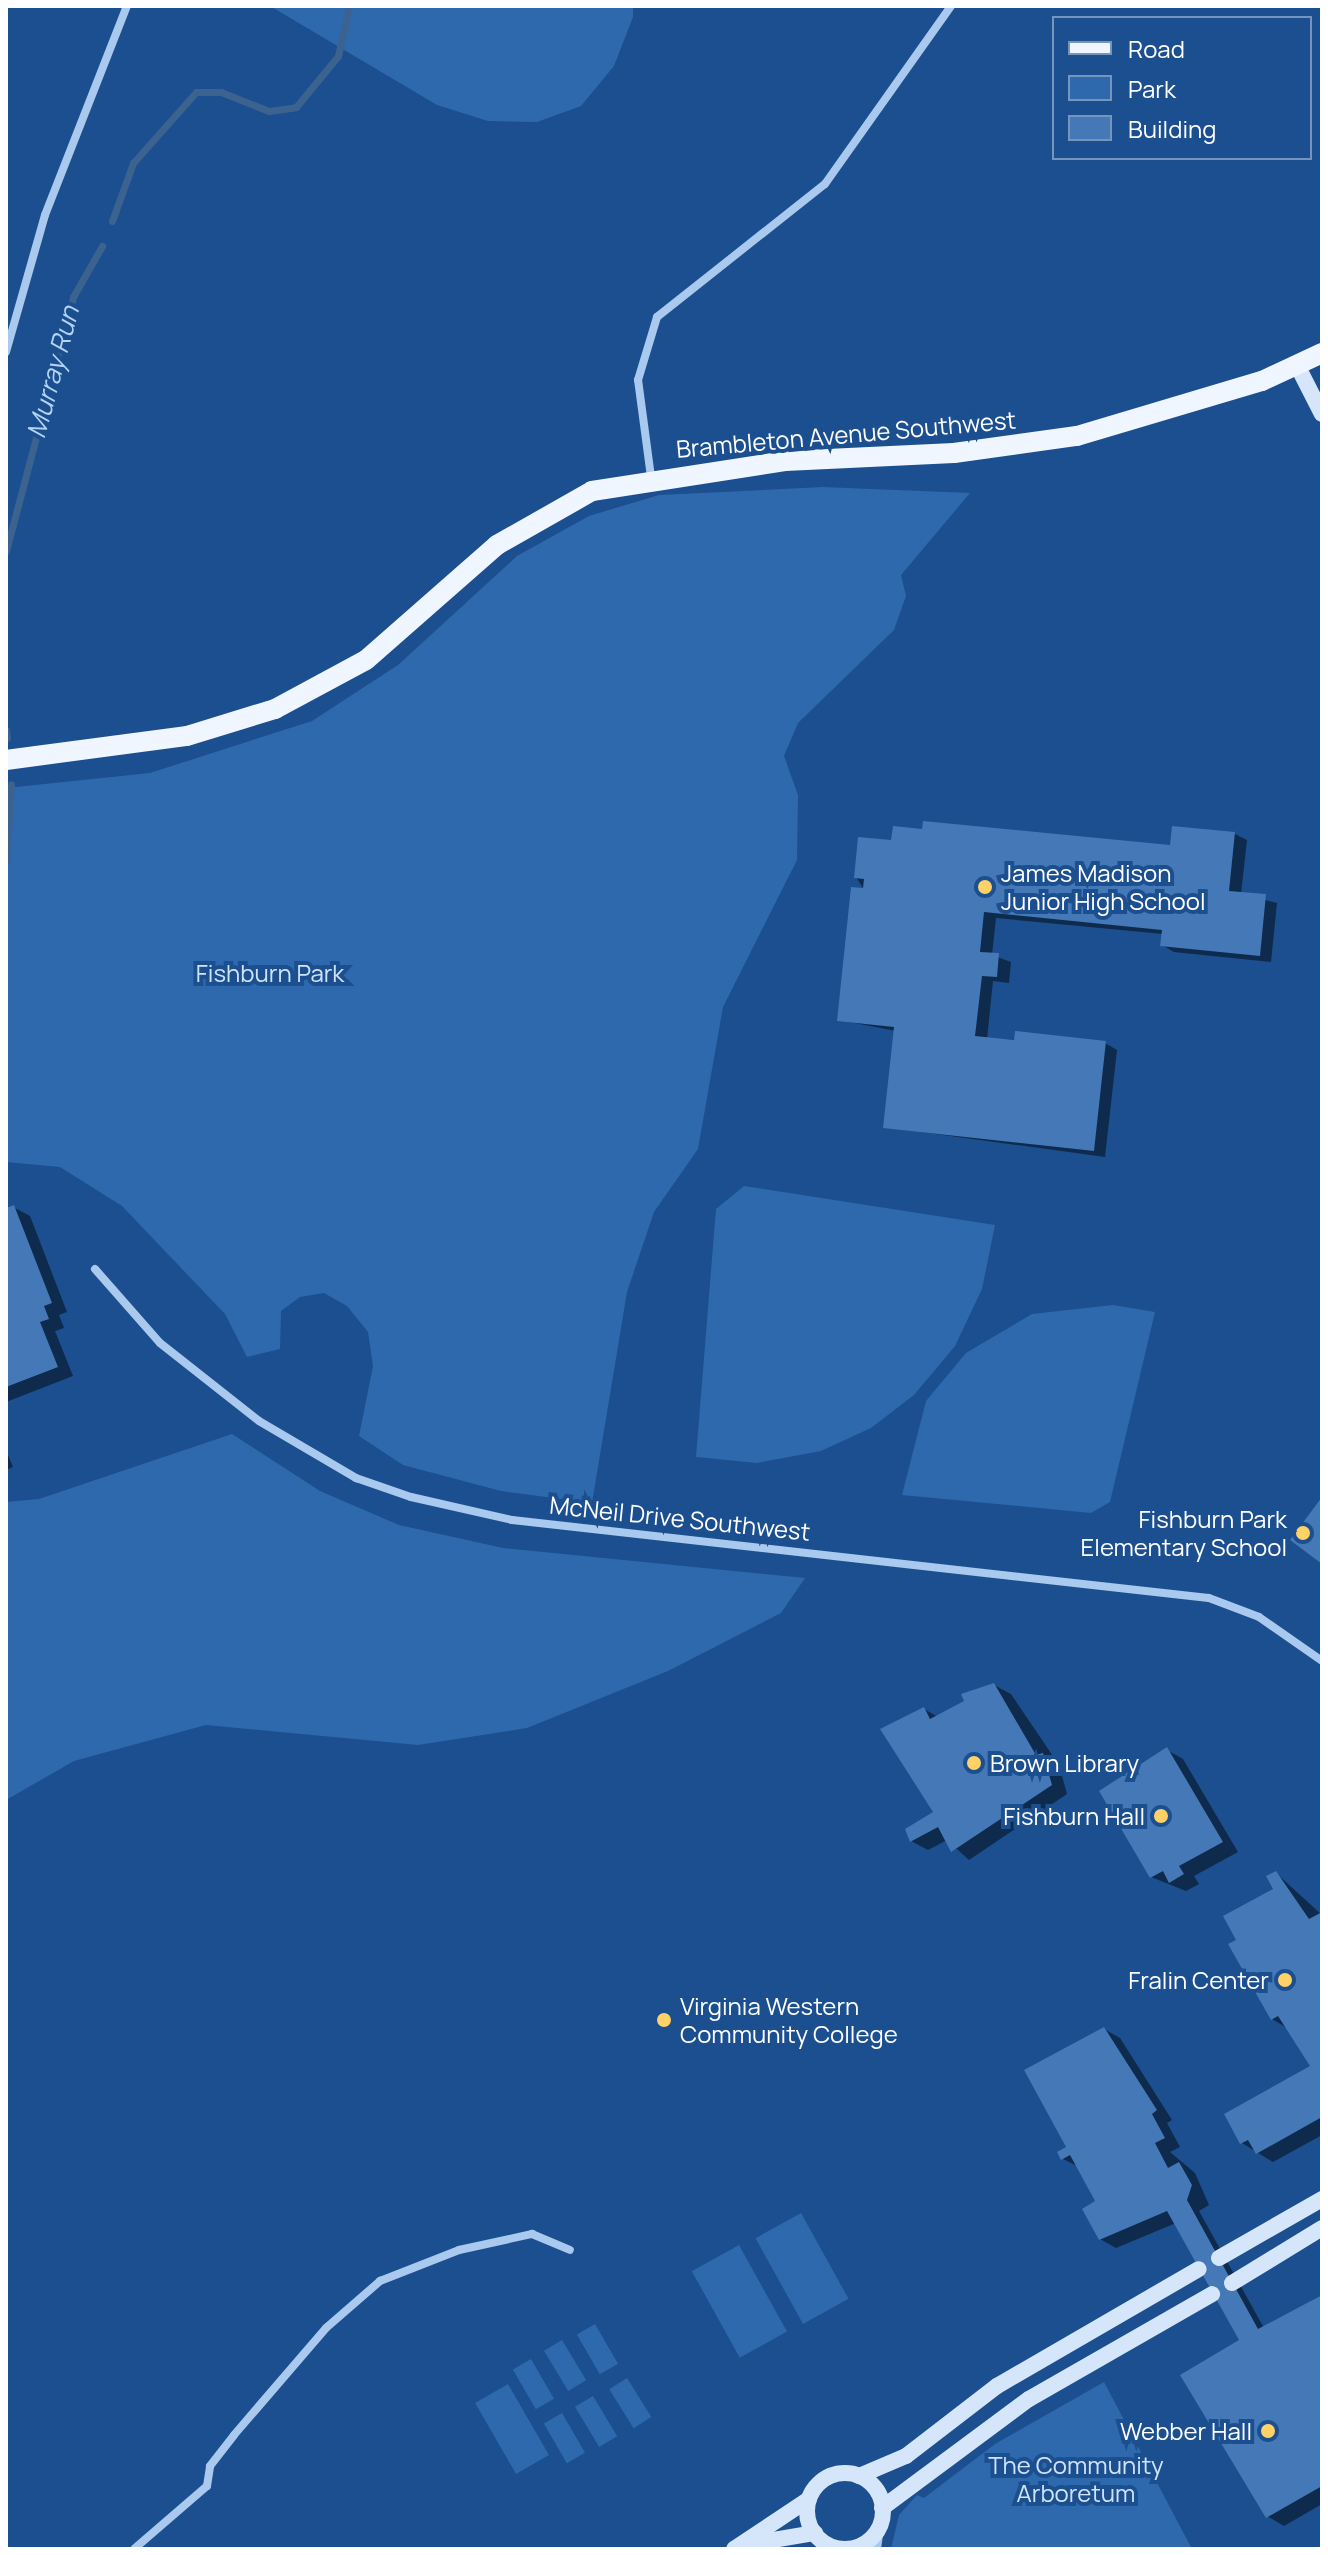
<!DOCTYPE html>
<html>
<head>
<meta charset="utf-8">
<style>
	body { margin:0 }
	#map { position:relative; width:1328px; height:2555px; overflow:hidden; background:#1b4f8f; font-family:Manrope,sans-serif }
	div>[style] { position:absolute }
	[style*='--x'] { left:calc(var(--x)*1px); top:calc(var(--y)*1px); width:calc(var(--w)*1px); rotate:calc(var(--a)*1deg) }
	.green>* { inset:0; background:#2e69ad; transform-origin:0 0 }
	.shadow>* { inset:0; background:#0007 }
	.stream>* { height:7px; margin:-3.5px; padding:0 3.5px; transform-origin:3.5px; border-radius:3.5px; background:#3c6290 }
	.building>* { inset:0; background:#4478b7 }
	.street>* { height:8px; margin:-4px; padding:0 4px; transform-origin:4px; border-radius:4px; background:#a9c9ee }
	.secondary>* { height:16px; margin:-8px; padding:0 8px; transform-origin:8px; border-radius:8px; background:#d6e6fa }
	.secondary>.ring { margin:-8px; padding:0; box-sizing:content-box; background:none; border:16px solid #d6e6fa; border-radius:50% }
	.primary>* { height:20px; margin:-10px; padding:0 10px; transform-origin:10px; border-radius:10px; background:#f0f6ff }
	.dots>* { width:22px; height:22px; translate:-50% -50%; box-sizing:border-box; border:4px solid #1b4f8f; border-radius:50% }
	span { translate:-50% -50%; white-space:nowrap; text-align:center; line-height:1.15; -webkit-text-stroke:8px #1b4f8f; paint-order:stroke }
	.street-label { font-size:24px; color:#fff }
	.poi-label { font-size:24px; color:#fff }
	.left { translate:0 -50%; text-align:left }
	.right { translate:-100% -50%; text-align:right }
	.park-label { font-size:24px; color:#cfe3fa }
	.water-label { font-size:26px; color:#b5d3f5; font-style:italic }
	.frame { position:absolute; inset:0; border:8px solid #fff; pointer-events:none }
	.legend { position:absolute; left:1052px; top:16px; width:260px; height:144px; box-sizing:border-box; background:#1b4f8f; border:2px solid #7695bc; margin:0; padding:10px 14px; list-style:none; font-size:24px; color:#fff }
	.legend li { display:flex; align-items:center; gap:16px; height:40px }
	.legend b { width:40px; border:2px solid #7695bc }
</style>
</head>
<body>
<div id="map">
	<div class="green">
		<i style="clip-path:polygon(270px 6px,633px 6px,633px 17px,614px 66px,581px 106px,537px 122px,488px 121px,437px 105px)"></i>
		<i style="clip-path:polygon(823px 487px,970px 493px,901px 575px,906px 596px,894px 630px,798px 723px,784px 756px,798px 795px,797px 860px,723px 1007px,698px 1149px,654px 1212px,627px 1292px,592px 1503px,501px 1491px,403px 1465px,359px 1436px,373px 1366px,368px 1332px,347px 1306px,324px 1293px,300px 1297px,281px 1311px,280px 1349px,247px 1357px,225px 1314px,122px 1206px,60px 1167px,6px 1162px,6px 788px,150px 773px,312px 721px,398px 665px,517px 556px,589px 516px,659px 495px)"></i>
		<i style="clip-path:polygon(744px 1186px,995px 1225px,982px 1289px,955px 1346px,914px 1395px,871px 1428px,821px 1451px,757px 1463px,696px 1457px,716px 1209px)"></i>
		<i style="clip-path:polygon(1113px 1305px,1155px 1312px,1110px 1502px,1091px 1513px,902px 1495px,926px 1401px,966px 1353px,1032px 1314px)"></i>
		<i style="clip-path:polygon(232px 1434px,320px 1491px,399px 1525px,503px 1548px,805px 1578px,781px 1613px,668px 1671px,527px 1728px,418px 1745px,206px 1725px,74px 1761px,6px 1800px,6px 1502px,39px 1499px)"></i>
		<i style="left:801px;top:2213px;width:98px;height:52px;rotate:61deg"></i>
		<i style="left:739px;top:2245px;width:99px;height:54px;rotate:61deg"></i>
		<i style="left:595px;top:2324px;width:46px;height:21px;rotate:60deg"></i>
		<i style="left:562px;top:2340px;width:47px;height:21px;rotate:59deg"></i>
		<i style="left:531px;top:2359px;width:46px;height:21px;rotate:60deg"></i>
		<i style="left:627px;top:2378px;width:46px;height:21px;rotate:58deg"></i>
		<i style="clip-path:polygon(1104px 2382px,1192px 2549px,891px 2549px,899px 2515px,917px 2495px,924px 2498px,995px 2444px)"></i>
		<i style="left:508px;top:2384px;width:82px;height:38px;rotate:60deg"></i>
		<i style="left:593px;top:2396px;width:47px;height:21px;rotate:59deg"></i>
		<i style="left:562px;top:2413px;width:46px;height:21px;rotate:60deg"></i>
	</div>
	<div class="shadow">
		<i style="clip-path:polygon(1235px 834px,1247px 840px,1241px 894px,1277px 903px,1271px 962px,1174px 952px,1162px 945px,1163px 934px,996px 918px,992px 955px,1011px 962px,1009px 983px,993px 981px,987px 1039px,1105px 1043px,1117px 1050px,1105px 1157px,885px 1127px,896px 1031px,839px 1020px,865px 891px,856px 877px,893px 842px,1172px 848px)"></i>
		<i style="clip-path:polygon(13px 1207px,30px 1216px,67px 1312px,59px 1315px,64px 1328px,55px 1331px,73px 1376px,6px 1402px,6px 1209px)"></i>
		<i style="clip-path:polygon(6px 1450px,13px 1467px,6px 1470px)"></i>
		<i style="clip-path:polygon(994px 1685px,1011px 1694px,1059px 1765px,1067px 1794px,969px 1860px,947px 1840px,928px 1850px,911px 1841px,936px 1813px,924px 1709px,938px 1717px)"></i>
		<i style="clip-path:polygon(1167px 1750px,1183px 1759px,1238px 1852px,1194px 1876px,1199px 1884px,1186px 1891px,1151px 1877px)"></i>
		<i style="clip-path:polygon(1276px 1873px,1322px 1915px,1322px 2135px,1273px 2162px,1242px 2143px,1313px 2067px,1287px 2028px,1272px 2019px,1239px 1941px,1275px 1889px)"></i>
		<i style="clip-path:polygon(1104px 2029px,1120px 2038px,1172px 2120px,1167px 2123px,1180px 2147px,1170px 2152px,1195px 2173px,1209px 2205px,1199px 2211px,1264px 2328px,1322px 2295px,1322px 2504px,1284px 2526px,1267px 2516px,1243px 2341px,1176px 2223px,1116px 2248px,1100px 2239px,1098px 2202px,1079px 2167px,1063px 2159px)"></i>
	</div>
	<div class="stream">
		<i style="--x:112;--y:221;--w:62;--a:-70.1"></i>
		<i style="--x:133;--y:163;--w:95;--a:-48.4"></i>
		<i style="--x:196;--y:92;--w:25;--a:0"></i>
		<i style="--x:221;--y:92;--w:52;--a:21.6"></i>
		<i style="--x:269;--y:111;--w:27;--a:-8"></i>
		<i style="--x:296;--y:107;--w:66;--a:-50.5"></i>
		<i style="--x:338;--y:56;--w:51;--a:-77.6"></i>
		<i style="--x:6;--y:551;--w:263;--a:-75.2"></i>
		<i style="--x:73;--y:297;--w:59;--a:-60.4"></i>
		<i style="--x:6;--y:730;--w:8;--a:83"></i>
		<i style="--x:6;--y:862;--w:78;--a:-86.3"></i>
	</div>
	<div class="building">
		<i style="clip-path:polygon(923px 821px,1170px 845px,1172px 826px,1235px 832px,1229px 891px,1266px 894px,1260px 956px,1160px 946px,1162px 930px,984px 912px,980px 952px,999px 953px,997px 977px,982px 976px,975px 1036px,1014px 1040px,1015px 1031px,1106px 1041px,1094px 1151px,883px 1128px,894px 1027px,837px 1021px,851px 887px,863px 888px,864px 879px,854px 878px,858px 837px,891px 840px,893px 826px,922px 829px)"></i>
		<i style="clip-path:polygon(14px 1205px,52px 1303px,44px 1306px,49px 1319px,40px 1322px,58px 1367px,6px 1387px,6px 1208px)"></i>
		<i style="clip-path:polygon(1322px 1497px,1322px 1564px,1290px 1540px)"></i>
		<i style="clip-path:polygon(994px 1683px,1036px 1755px,1043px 1753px,1052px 1785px,951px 1852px,938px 1827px,910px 1842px,905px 1829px,933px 1812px,880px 1729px,924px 1707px,930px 1719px,964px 1701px,961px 1694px)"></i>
		<i style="clip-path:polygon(1167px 1747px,1223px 1842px,1179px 1866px,1184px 1874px,1169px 1883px,1163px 1871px,1150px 1878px,1099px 1791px)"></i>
		<i style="clip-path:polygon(1276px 1871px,1309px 1919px,1322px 1912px,1322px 2117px,1256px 2154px,1248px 2140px,1240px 2144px,1224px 2114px,1310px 2066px,1278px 2016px,1271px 2020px,1228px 1944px,1236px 1940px,1223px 1916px,1273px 1889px,1266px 1876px)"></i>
		<i style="clip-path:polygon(1104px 2027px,1157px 2110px,1152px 2114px,1165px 2138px,1155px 2143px,1168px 2168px,1179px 2162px,1192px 2185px,1187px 2200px,1258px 2329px,1322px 2295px,1322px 2486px,1266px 2518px,1180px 2375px,1239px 2340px,1167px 2211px,1099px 2240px,1082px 2209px,1095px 2201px,1070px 2155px,1061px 2160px,1057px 2152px,1066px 2147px,1024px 2070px)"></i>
	</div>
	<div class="street">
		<i style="--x:6;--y:352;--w:142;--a:-74.1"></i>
		<i style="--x:45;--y:215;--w:225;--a:-68.6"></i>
		<i style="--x:651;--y:477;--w:98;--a:-97.6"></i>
		<i style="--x:638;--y:380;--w:66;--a:-73.2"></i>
		<i style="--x:657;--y:317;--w:214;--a:-38.4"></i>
		<i style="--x:825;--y:184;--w:218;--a:-54.7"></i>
		<i style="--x:95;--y:1269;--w:98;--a:48.7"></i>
		<i style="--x:160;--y:1343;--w:126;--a:38.2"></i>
		<i style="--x:259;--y:1421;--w:113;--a:30.4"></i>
		<i style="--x:356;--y:1478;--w:58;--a:19.1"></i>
		<i style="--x:411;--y:1497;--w:104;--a:12.8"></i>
		<i style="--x:512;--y:1520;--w:701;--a:6.39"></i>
		<i style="--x:1209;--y:1598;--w:53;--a:20.8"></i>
		<i style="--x:1259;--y:1617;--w:77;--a:34.9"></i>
		<i style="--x:836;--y:2548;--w:1;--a:45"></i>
		<i style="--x:134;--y:2549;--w:96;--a:-40.8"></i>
		<i style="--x:207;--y:2486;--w:20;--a:-81"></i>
		<i style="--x:210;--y:2466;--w:39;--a:-52"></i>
		<i style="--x:234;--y:2435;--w:141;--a:-49.3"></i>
		<i style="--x:326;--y:2328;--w:72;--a:-41"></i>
		<i style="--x:380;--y:2281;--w:85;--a:-21.4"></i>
		<i style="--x:459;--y:2250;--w:75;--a:-12.4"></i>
		<i style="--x:532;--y:2234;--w:41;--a:22.8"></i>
		<i style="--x:877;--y:2549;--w:22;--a:-82"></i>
	</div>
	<div class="secondary">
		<i style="--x:1297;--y:365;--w:55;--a:63"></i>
		<i style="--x:1219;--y:2258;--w:119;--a:-29.8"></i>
		<i style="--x:1232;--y:2283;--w:105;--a:-31.4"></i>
		<i class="ring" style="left:807px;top:2473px;width:60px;height:60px"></i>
		<i style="--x:859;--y:2476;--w:51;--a:-23.1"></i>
		<i style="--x:906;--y:2456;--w:115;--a:-37.6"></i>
		<i style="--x:997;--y:2386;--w:233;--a:-30.1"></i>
		<i style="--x:882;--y:2508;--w:183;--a:-36.6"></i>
		<i style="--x:1029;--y:2399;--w:211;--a:-29.8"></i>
		<i style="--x:749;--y:2544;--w:67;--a:-9.5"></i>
		<i style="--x:734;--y:2549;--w:90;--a:-33.7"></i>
	</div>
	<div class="primary">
		<i style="--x:6;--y:760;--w:183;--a:-7.6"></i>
		<i style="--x:187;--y:736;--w:92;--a:-17.1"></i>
		<i style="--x:275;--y:709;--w:103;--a:-28.3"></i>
		<i style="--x:366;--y:660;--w:174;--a:-41.3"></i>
		<i style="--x:497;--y:545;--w:109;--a:-29.6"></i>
		<i style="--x:592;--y:491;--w:195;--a:-8.8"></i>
		<i style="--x:785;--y:461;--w:169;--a:-2.7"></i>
		<i style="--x:954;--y:453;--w:124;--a:-7.9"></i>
		<i style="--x:1077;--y:436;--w:193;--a:-16.6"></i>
		<i style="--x:1262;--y:381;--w:66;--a:-25"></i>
	</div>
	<div class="dots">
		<i style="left:985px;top:887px;background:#ffd166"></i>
		<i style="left:1303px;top:1533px;background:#ffd166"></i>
		<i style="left:974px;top:1763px;background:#ffd166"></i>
		<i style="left:1161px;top:1816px;background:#ffd166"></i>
		<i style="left:1285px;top:1980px;background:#ffd166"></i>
		<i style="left:664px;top:2020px;background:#ffd166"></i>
		<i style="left:1268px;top:2431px;background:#ffd166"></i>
	</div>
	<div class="street-label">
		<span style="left:846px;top:434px;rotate:-5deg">Brambleton Avenue Southwest</span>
		<span style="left:680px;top:1518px;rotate:6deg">McNeil Drive Southwest</span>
	</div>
	<div class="poi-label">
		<span class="left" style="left:1001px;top:887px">James Madison<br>Junior High School</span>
		<span class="right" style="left:1287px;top:1533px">Fishburn Park<br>Elementary School</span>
		<span class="left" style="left:990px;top:1763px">Brown Library</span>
		<span class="right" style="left:1145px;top:1816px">Fishburn Hall</span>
		<span class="right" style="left:1269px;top:1980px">Fralin Center</span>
		<span class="left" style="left:680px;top:2020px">Virginia Western<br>Community College</span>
		<span class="right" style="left:1252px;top:2431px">Webber Hall</span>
	</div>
	<div class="park-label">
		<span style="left:270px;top:973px">Fishburn Park</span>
		<span style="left:1076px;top:2479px">The Community<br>Arboretum</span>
	</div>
	<div class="water-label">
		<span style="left:53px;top:372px;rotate:-75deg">Murray Run</span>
	</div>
	<div class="frame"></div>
	<ul class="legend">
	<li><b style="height:10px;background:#f0f6ff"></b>Road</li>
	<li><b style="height:22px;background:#2e69ad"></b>Park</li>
	<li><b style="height:22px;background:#4478b7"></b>Building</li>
	</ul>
</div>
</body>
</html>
